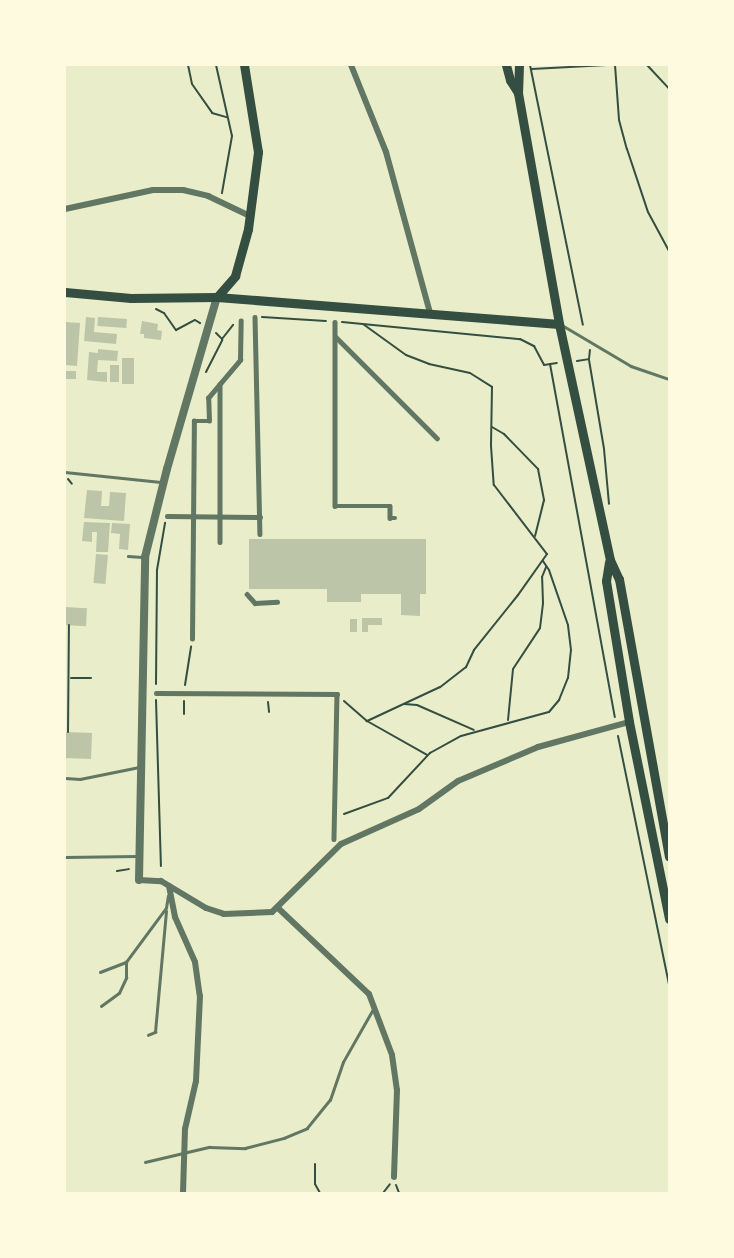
<!DOCTYPE html>
<html>
<head>
<meta charset="utf-8">
<style>
	body { margin:0 }
	#map { position:relative; width:734px; height:1258px; overflow:hidden; background:#e9edc9; font-family:"IBM Plex Sans",sans-serif }
	div>[style] { position:absolute }
	[style*='--x'] { left:calc(var(--x)*1px); top:calc(var(--y)*1px); width:calc(var(--w)*1px); rotate:calc(var(--a)*1deg) }
	.building>* { inset:0; background:#bcc5a7; transform-origin:0 0 }
	.path>* { height:2px; margin:-1px; padding:0 1px; transform-origin:1px; border-radius:1px; background:#344e41 }
	.service>* { height:2.5px; margin:-1.25px; padding:0 1.25px; transform-origin:1.25px; border-radius:1.25px; background:#617663 }
	.pedestrian>* { height:4.5px; margin:-2.25px; padding:0 2.25px; transform-origin:2.25px; border-radius:2.25px; background:#617663 }
	.minor>* { height:6px; margin:-3px; padding:0 3px; transform-origin:3px; border-radius:3px; background:#617663 }
	.tertiary>* { height:8px; margin:-4px; padding:0 4px; transform-origin:4px; border-radius:4px; background:#617663 }
	.secondary>* { height:9px; margin:-4.5px; padding:0 4.5px; transform-origin:4.5px; border-radius:4.5px; background:#344e41 }
	span { translate:-50% -50%; white-space:nowrap; text-align:center; line-height:1.15; -webkit-text-stroke:6px #fefae0; paint-order:stroke }
	.frame { position:absolute; inset:0; border:66px solid #fefae0; pointer-events:none }
</style>
</head>
<body>
<div id="map">
	<div class="building">
		<i style="clip-path:polygon(86px 317px,95px 318px,94px 332px,117px 334px,116px 344px,84px 341px)"></i>
		<i style="left:98px;top:317px;width:29px;height:9px;rotate:4deg"></i>
		<i style="clip-path:polygon(142px 321px,158px 324px,157px 330px,162px 331px,161px 340px,144px 338px,144px 334px,140px 334px)"></i>
		<i style="clip-path:polygon(65px 322px,80px 323px,77px 366px,65px 365px)"></i>
		<i style="clip-path:polygon(98px 349px,118px 351px,117px 361px,98px 360px,97px 372px,107px 372px,107px 382px,87px 380px,89px 352px,98px 353px)"></i>
		<i style="left:122px;top:358px;width:12px;height:26px"></i>
		<i style="left:110px;top:365px;width:9px;height:17px"></i>
		<i style="left:65px;top:371px;width:11px;height:8px"></i>
		<i style="clip-path:polygon(87px 490px,102px 491px,101px 506px,109px 506px,110px 492px,126px 493px,124px 521px,84px 518px)"></i>
		<i style="clip-path:polygon(84px 522px,110px 523px,108px 552px,96px 552px,97px 532px,92px 532px,92px 542px,82px 541px)"></i>
		<i style="clip-path:polygon(112px 523px,130px 524px,128px 550px,119px 549px,120px 534px,111px 533px)"></i>
		<i style="clip-path:polygon(249px 539px,426px 539px,426px 594px,420px 594px,420px 616px,401px 615px,401px 594px,361px 594px,361px 602px,327px 602px,327px 589px,249px 589px)"></i>
		<i style="left:96px;top:554px;width:12px;height:29px;rotate:5deg"></i>
		<i style="left:65px;top:607px;width:22px;height:18px;rotate:3deg"></i>
		<i style="clip-path:polygon(362px 618px,382px 618px,382px 625px,368px 625px,368px 632px,362px 632px)"></i>
		<i style="left:350px;top:619px;width:7px;height:13px"></i>
		<i style="left:65px;top:732px;width:27px;height:26px;rotate:2deg"></i>
	</div>
	<div class="path">
		<i style="--x:188;--y:65;--w:19;--a:78"></i>
		<i style="--x:192;--y:84;--w:35;--a:55"></i>
		<i style="--x:212;--y:113;--w:15;--a:16"></i>
		<i style="--x:216;--y:65;--w:73;--a:77.3"></i>
		<i style="--x:232;--y:136;--w:58;--a:100"></i>
		<i style="--x:530;--y:65;--w:265;--a:78.5"></i>
		<i style="--x:615;--y:65;--w:55;--a:85.8"></i>
		<i style="--x:619;--y:120;--w:30;--a:75"></i>
		<i style="--x:627;--y:149;--w:66;--a:71.6"></i>
		<i style="--x:648;--y:212;--w:44;--a:61.7"></i>
		<i style="--x:647;--y:65;--w:33;--a:47"></i>
		<i style="--x:532;--y:69;--w:75;--a:-3.1"></i>
		<i style="--x:156;--y:309;--w:9;--a:27"></i>
		<i style="--x:164;--y:313;--w:21;--a:55"></i>
		<i style="--x:176;--y:330;--w:21;--a:-28"></i>
		<i style="--x:195;--y:320;--w:6;--a:31"></i>
		<i style="--x:262;--y:317;--w:64;--a:3.6"></i>
		<i style="--x:342;--y:322;--w:179;--a:5.5"></i>
		<i style="--x:520;--y:339;--w:16;--a:27"></i>
		<i style="--x:534;--y:346;--w:21;--a:62"></i>
		<i style="--x:544;--y:365;--w:13;--a:-9"></i>
		<i style="--x:363;--y:324;--w:53;--a:35.8"></i>
		<i style="--x:406;--y:355;--w:25;--a:21"></i>
		<i style="--x:429;--y:364;--w:42;--a:12.4"></i>
		<i style="--x:470;--y:373;--w:26;--a:32"></i>
		<i style="--x:492;--y:387;--w:59;--a:91"></i>
		<i style="--x:491;--y:446;--w:39;--a:86"></i>
		<i style="--x:494;--y:485;--w:87;--a:52.5"></i>
		<i style="--x:547;--y:554;--w:50;--a:125.3"></i>
		<i style="--x:518;--y:595;--w:70;--a:128.7"></i>
		<i style="--x:474;--y:650;--w:19;--a:115"></i>
		<i style="--x:466;--y:667;--w:33;--a:142"></i>
		<i style="--x:440;--y:687;--w:81;--a:155"></i>
		<i style="--x:216;--y:333;--w:8;--a:45"></i>
		<i style="--x:222;--y:339;--w:18;--a:-52"></i>
		<i style="--x:589;--y:360;--w:90;--a:80.4"></i>
		<i style="--x:604;--y:449;--w:55;--a:84.8"></i>
		<i style="--x:577;--y:361;--w:12;--a:-9"></i>
		<i style="--x:589;--y:359;--w:9;--a:-84"></i>
		<i style="--x:550;--y:364;--w:359;--a:79.6"></i>
		<i style="--x:206;--y:372;--w:36;--a:-63"></i>
		<i style="--x:492;--y:427;--w:14;--a:30"></i>
		<i style="--x:504;--y:434;--w:49;--a:45.8"></i>
		<i style="--x:538;--y:469;--w:32;--a:79"></i>
		<i style="--x:544;--y:500;--w:37;--a:104"></i>
		<i style="--x:68;--y:479;--w:6;--a:51"></i>
		<i style="--x:71;--y:678;--w:20;--a:0"></i>
		<i style="--x:156;--y:684;--w:114;--a:-89.5"></i>
		<i style="--x:157;--y:570;--w:48;--a:-80.3"></i>
		<i style="--x:185;--y:685;--w:39;--a:-81"></i>
		<i style="--x:156;--y:700;--w:166;--a:88.3"></i>
		<i style="--x:184;--y:701;--w:13;--a:90"></i>
		<i style="--x:344;--y:701;--w:30;--a:41"></i>
		<i style="--x:367;--y:721;--w:69;--a:29.5"></i>
		<i style="--x:268;--y:702;--w:10;--a:84"></i>
		<i style="--x:404;--y:704;--w:13;--a:4"></i>
		<i style="--x:417;--y:705;--w:62;--a:23.7"></i>
		<i style="--x:508;--y:720;--w:51;--a:-84.4"></i>
		<i style="--x:513;--y:669;--w:49;--a:-56.6"></i>
		<i style="--x:540;--y:628;--w:25;--a:-83"></i>
		<i style="--x:543;--y:603;--w:26;--a:-92"></i>
		<i style="--x:542;--y:577;--w:11;--a:-68"></i>
		<i style="--x:68;--y:732;--w:107;--a:-89.5"></i>
		<i style="--x:618;--y:736;--w:254;--a:78.4"></i>
		<i style="--x:344;--y:814;--w:47;--a:-20"></i>
		<i style="--x:388;--y:798;--w:62;--a:-47"></i>
		<i style="--x:430;--y:753;--w:35;--a:-29"></i>
		<i style="--x:461;--y:736;--w:91;--a:-15.3"></i>
		<i style="--x:549;--y:712;--w:16;--a:-50"></i>
		<i style="--x:559;--y:700;--w:24;--a:-68"></i>
		<i style="--x:568;--y:678;--w:28;--a:-84"></i>
		<i style="--x:571;--y:650;--w:25;--a:-97"></i>
		<i style="--x:568;--y:625;--w:58;--a:-109.1"></i>
		<i style="--x:549;--y:570;--w:11;--a:-124"></i>
		<i style="--x:117;--y:871;--w:12;--a:-9"></i>
		<i style="--x:315;--y:1164;--w:20;--a:90"></i>
		<i style="--x:315;--y:1184;--w:10;--a:61"></i>
		<i style="--x:396;--y:1185;--w:9;--a:69"></i>
		<i style="--x:383;--y:1193;--w:11;--a:-52"></i>
	</div>
	<div class="service">
		<i style="--x:562;--y:325;--w:80;--a:30.7"></i>
		<i style="--x:631;--y:366;--w:40;--a:18.9"></i>
		<i style="--x:65;--y:472;--w:96;--a:6"></i>
		<i style="--x:128;--y:556;--w:14;--a:4"></i>
		<i style="--x:65;--y:778;--w:15;--a:4"></i>
		<i style="--x:80;--y:779;--w:60;--a:-11.5"></i>
		<i style="--x:65;--y:857;--w:72;--a:-0.8"></i>
		<i style="--x:100;--y:972;--w:28;--a:-21"></i>
		<i style="--x:101;--y:1006;--w:22;--a:-36"></i>
		<i style="--x:119;--y:993;--w:17;--a:-65"></i>
		<i style="--x:126;--y:978;--w:16;--a:-90"></i>
		<i style="--x:126;--y:962;--w:67;--a:-53.5"></i>
		<i style="--x:166;--y:908;--w:12;--a:-81"></i>
		<i style="--x:148;--y:1035;--w:8;--a:-23"></i>
		<i style="--x:155;--y:1032;--w:121;--a:-84.8"></i>
		<i style="--x:145;--y:1162;--w:66;--a:-13.2"></i>
		<i style="--x:209;--y:1147;--w:36;--a:2"></i>
		<i style="--x:245;--y:1148;--w:40;--a:-14.4"></i>
		<i style="--x:284;--y:1138;--w:25;--a:-23"></i>
		<i style="--x:307;--y:1128;--w:36;--a:-51"></i>
		<i style="--x:330;--y:1100;--w:40;--a:-71.1"></i>
		<i style="--x:343;--y:1062;--w:59;--a:-60.4"></i>
	</div>
	<div class="pedestrian">
		<i style="--x:255;--y:317;--w:217;--a:88.7"></i>
		<i style="--x:335;--y:322;--w:184;--a:90"></i>
		<i style="--x:335;--y:506;--w:55;--a:0"></i>
		<i style="--x:390;--y:506;--w:12;--a:90"></i>
		<i style="--x:390;--y:518;--w:5;--a:0"></i>
		<i style="--x:336;--y:337;--w:143;--a:45"></i>
		<i style="--x:220;--y:384;--w:158;--a:90"></i>
		<i style="--x:167;--y:516;--w:93;--a:0.6"></i>
		<i style="--x:247;--y:594;--w:12;--a:48"></i>
		<i style="--x:255;--y:603;--w:22;--a:-3"></i>
		<i style="--x:192;--y:639;--w:218;--a:-89.5"></i>
		<i style="--x:194;--y:421;--w:15;--a:0"></i>
		<i style="--x:209;--y:421;--w:23;--a:-92"></i>
		<i style="--x:208;--y:398;--w:50;--a:-49.9"></i>
		<i style="--x:240;--y:360;--w:39;--a:-89"></i>
		<i style="--x:156;--y:693;--w:181;--a:0.3"></i>
		<i style="--x:337;--y:694;--w:145;--a:91.2"></i>
	</div>
	<div class="minor">
		<i style="--x:351;--y:65;--w:94;--a:68.1"></i>
		<i style="--x:386;--y:152;--w:167;--a:74.7"></i>
		<i style="--x:65;--y:209;--w:90;--a:-12.2"></i>
		<i style="--x:153;--y:190;--w:30;--a:0"></i>
		<i style="--x:183;--y:190;--w:26;--a:13"></i>
		<i style="--x:208;--y:196;--w:47;--a:25.5"></i>
		<i style="--x:139;--y:880;--w:22;--a:3"></i>
		<i style="--x:161;--y:881;--w:52;--a:31"></i>
		<i style="--x:206;--y:908;--w:19;--a:18"></i>
		<i style="--x:224;--y:914;--w:48;--a:-2.4"></i>
		<i style="--x:272;--y:912;--w:97;--a:-44.6"></i>
		<i style="--x:341;--y:844;--w:85;--a:-24.2"></i>
		<i style="--x:419;--y:809;--w:48;--a:-35.7"></i>
		<i style="--x:458;--y:781;--w:87;--a:-23"></i>
		<i style="--x:538;--y:747;--w:94;--a:-15.4"></i>
		<i style="--x:169;--y:886;--w:32;--a:79"></i>
		<i style="--x:175;--y:917;--w:49;--a:66"></i>
		<i style="--x:195;--y:962;--w:34;--a:82"></i>
		<i style="--x:200;--y:996;--w:85;--a:92.7"></i>
		<i style="--x:196;--y:1081;--w:49;--a:102.9"></i>
		<i style="--x:185;--y:1129;--w:64;--a:91.8"></i>
		<i style="--x:278;--y:908;--w:125;--a:43.4"></i>
		<i style="--x:369;--y:994;--w:65;--a:69.3"></i>
		<i style="--x:392;--y:1055;--w:35;--a:82"></i>
		<i style="--x:397;--y:1090;--w:87;--a:92"></i>
	</div>
	<div class="tertiary">
		<i style="--x:139;--y:880;--w:323;--a:-88.9"></i>
		<i style="--x:145;--y:557;--w:91;--a:-76"></i>
		<i style="--x:167;--y:469;--w:179;--a:-73.8"></i>
	</div>
	<div class="secondary">
		<i style="--x:506;--y:65;--w:16;--a:75"></i>
		<i style="--x:510;--y:80;--w:15;--a:58"></i>
		<i style="--x:519;--y:65;--w:28;--a:92"></i>
		<i style="--x:518;--y:93;--w:235;--a:79.9"></i>
		<i style="--x:559;--y:324;--w:241;--a:77.8"></i>
		<i style="--x:610;--y:560;--w:21;--a:65"></i>
		<i style="--x:619;--y:579;--w:282;--a:79.8"></i>
		<i style="--x:65;--y:292;--w:66;--a:5.2"></i>
		<i style="--x:131;--y:298;--w:86;--a:-0.7"></i>
		<i style="--x:217;--y:297;--w:343;--a:4.5"></i>
		<i style="--x:217;--y:297;--w:28;--a:-49"></i>
		<i style="--x:235;--y:276;--w:49;--a:-74.5"></i>
		<i style="--x:248;--y:229;--w:78;--a:-82.6"></i>
		<i style="--x:258;--y:152;--w:88;--a:-99.1"></i>
		<i style="--x:609;--y:562;--w:19;--a:99"></i>
		<i style="--x:606;--y:581;--w:143;--a:80.7"></i>
		<i style="--x:629;--y:722;--w:201;--a:78.5"></i>
	</div>
	<div class="frame"></div>
</div>
</body>
</html>
